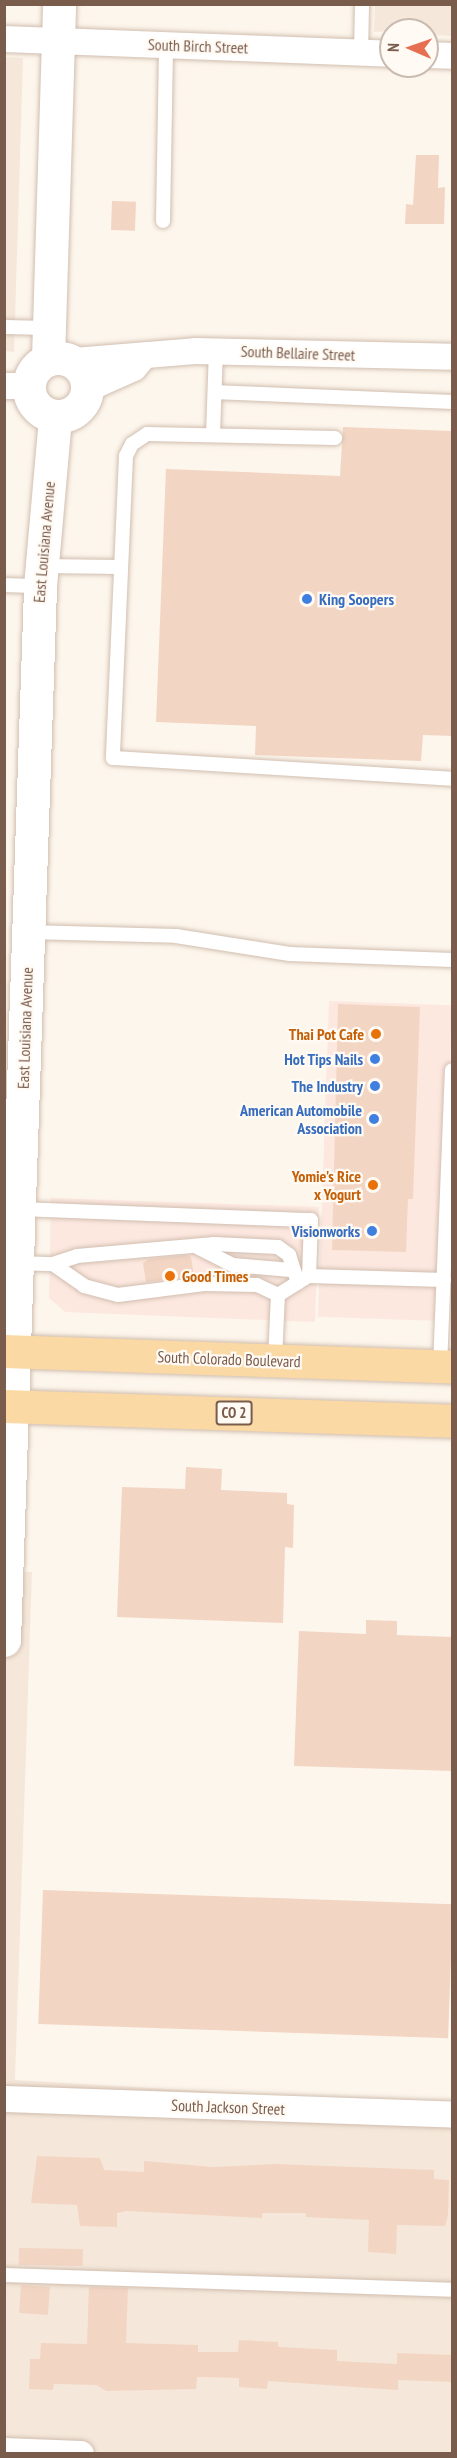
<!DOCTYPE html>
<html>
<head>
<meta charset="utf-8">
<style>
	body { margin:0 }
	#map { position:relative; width:457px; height:2458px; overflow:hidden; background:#fdf6ec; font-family:"PT Sans Narrow",sans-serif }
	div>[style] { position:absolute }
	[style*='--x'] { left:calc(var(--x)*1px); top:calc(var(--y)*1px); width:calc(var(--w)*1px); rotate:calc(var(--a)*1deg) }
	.residential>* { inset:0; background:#f5e8da }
	.commercial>* { inset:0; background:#fde8e0; transform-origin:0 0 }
	.building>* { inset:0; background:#f3d5c3; transform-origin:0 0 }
	.roads { filter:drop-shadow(0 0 2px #d1beb0) drop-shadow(0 0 2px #d1beb0) }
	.service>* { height:14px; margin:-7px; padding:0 7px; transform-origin:7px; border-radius:7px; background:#fff }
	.minor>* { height:26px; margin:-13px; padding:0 13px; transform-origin:13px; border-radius:13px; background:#fff }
	.tertiary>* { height:33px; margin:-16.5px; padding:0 16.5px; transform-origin:16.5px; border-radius:16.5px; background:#fff }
	.tertiary>.ring { margin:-16.5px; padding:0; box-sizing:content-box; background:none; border:33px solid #fff; border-radius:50% }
	.primary>* { height:33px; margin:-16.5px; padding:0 16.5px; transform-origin:16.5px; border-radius:16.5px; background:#fbd9a5 }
	.dots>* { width:16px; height:16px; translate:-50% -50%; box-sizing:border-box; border:3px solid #fffaf3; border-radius:50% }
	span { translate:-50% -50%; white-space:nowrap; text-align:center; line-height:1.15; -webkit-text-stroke:4.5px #fffaf3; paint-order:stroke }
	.shield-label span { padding:2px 4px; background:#fffaf3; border:2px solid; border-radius:4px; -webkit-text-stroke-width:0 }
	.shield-label { font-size:15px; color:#7a5c4d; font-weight:700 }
	.street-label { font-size:16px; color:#7a5c4d }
	.shop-label { font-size:16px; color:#366cbe; font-weight:700 }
	.left { translate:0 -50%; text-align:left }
	.right { translate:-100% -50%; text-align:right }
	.food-label { font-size:16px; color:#c56008; font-weight:700 }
	.frame { position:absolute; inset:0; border:6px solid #7a5c4d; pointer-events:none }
	.north { position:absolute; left:379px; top:18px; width:60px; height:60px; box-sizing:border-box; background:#fffaf3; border:2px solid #cabbb1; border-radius:50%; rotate:272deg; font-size:16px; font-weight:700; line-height:24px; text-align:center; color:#7a5c4d }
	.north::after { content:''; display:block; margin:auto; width:21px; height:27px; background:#e76f51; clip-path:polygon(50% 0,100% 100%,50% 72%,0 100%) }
</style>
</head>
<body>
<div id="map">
	<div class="residential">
		<i style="clip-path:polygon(375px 5px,452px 5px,452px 36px,427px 35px,427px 30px,374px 32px)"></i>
		<i style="clip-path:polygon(5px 57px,23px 58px,14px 352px,5px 351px)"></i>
		<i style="clip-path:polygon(5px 1571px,32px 1572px,15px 2080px,452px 2106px,452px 2453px,5px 2454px)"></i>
	</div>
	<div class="commercial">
		<i style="left:329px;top:1001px;width:123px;height:316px;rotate:2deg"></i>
		<i style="clip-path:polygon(51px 1198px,319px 1207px,315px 1322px,65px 1312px,49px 1298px)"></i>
	</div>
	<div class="building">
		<i style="clip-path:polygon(416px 155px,439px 155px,438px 188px,445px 187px,444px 224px,405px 224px,406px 204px,413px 205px)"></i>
		<i style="left:112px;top:201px;width:24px;height:29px;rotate:2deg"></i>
		<i style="clip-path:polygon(343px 427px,453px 431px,453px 736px,423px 735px,421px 761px,255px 755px,256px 726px,156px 722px,166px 469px,340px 476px)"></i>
		<i style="clip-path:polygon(338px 1004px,420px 1007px,413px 1199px,408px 1199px,406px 1252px,332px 1250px)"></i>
		<i style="clip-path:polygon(186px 1255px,191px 1257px,194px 1276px,146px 1282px,143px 1263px,149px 1259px)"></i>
		<i style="clip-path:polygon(186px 1467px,222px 1469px,221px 1490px,287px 1493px,287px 1504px,294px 1505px,293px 1548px,285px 1547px,283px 1623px,117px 1617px,122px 1487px,185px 1489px)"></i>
		<i style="clip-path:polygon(366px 1620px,397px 1621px,397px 1635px,453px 1637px,453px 1771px,294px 1766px,299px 1631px,366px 1634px)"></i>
		<i style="left:43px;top:1890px;width:410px;height:134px;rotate:2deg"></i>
		<i style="clip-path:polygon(37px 2156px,100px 2158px,104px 2170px,144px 2172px,144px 2161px,213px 2167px,275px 2164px,434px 2170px,434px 2179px,449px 2180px,448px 2216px,445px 2226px,397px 2225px,396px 2254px,368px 2252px,369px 2220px,306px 2217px,306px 2213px,262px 2213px,262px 2218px,127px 2211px,117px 2213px,117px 2227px,80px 2226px,77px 2205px,31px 2203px)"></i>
		<i style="left:19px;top:2248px;width:64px;height:17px;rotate:1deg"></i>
		<i style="left:21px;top:2285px;width:29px;height:28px;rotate:4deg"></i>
		<i style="clip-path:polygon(89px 2287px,128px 2288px,126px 2343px,198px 2345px,198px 2352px,238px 2352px,239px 2340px,278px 2342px,278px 2347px,337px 2350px,337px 2361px,397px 2364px,397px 2353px,453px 2355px,453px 2382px,398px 2380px,398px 2390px,268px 2381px,267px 2389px,239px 2387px,239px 2378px,197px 2377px,196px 2389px,106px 2391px,96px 2385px,54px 2384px,53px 2390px,29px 2389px,30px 2359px,40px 2359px,41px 2343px,87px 2344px)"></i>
	</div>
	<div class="roads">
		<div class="service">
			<i style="--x:361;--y:53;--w:49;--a:-88.8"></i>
			<i style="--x:163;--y:221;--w:176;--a:-89"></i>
			<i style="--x:4;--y:327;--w:44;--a:1.3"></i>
			<i style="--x:215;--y:392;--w:237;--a:2.4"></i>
			<i style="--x:213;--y:435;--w:84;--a:-88"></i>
			<i style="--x:335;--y:438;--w:188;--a:-178.8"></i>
			<i style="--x:147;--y:434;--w:18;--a:146"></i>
			<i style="--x:132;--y:444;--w:13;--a:117"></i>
			<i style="--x:126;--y:456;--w:302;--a:92.5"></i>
			<i style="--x:113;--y:758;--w:340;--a:3.5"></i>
			<i style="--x:41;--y:566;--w:80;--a:0.7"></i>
			<i style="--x:4;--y:585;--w:36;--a:2"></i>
			<i style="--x:28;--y:932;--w:148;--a:1.5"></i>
			<i style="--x:176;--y:936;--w:115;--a:9"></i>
			<i style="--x:290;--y:954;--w:162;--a:2.1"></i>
			<i style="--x:20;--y:1209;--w:291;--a:2.2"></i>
			<i style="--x:311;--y:1220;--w:56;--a:92"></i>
			<i style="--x:197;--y:1247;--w:40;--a:26.6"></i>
			<i style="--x:233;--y:1265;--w:58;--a:4.9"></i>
			<i style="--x:18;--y:1263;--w:35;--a:2"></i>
			<i style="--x:53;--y:1264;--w:25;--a:-18"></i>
			<i style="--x:77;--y:1256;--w:138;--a:-5"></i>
			<i style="--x:214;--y:1244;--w:64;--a:2.7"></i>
			<i style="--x:278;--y:1247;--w:14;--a:36"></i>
			<i style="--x:289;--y:1255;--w:29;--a:72"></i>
			<i style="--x:53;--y:1264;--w:38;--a:35"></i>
			<i style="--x:84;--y:1286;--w:35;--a:15"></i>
			<i style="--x:118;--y:1295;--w:87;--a:-7.3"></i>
			<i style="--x:204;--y:1284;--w:53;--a:1.1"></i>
			<i style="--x:257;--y:1285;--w:23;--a:25"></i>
			<i style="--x:278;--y:1295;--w:36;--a:-32"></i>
			<i style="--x:309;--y:1276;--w:135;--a:1.7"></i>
			<i style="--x:275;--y:1360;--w:65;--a:-87.4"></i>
			<i style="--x:440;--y:1367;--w:297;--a:-87.7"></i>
			<i style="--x:4;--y:2275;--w:448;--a:1.9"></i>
		</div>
		<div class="minor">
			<i style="--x:4;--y:39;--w:387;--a:2.2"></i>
			<i style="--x:427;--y:55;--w:25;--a:2"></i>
			<i style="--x:74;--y:361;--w:121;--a:-4.7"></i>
			<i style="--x:195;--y:351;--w:257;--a:1.3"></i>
			<i style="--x:4;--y:386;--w:25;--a:0"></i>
			<i style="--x:87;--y:389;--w:51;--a:-24.1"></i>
			<i style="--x:134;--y:368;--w:16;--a:-50"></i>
			<i style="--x:4;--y:2099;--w:448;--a:2"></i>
			<i style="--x:4;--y:2451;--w:77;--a:2.2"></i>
		</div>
		<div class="tertiary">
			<i class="ring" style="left:29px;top:358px;width:25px;height:25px"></i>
			<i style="--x:48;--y:358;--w:354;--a:-88.2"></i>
			<i style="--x:4;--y:1640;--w:1055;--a:-88.04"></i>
			<i style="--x:40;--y:586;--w:170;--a:-84.9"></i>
		</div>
		<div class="primary">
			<i style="--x:4;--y:1351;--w:448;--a:2"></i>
			<i style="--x:4;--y:1406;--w:448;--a:1.9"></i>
		</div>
	</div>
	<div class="dots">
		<i style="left:307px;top:599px;background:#3f7fe0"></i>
		<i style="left:376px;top:1034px;background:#e8710a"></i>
		<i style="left:375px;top:1059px;background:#3f7fe0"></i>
		<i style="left:375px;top:1086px;background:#3f7fe0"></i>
		<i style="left:374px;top:1119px;background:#3f7fe0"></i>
		<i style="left:373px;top:1185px;background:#e8710a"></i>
		<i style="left:372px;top:1231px;background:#3f7fe0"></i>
		<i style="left:170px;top:1276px;background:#e8710a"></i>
	</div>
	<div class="shield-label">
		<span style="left:234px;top:1413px">CO 2</span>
	</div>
	<div class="street-label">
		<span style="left:198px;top:46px;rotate:2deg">South Birch Street</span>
		<span style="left:298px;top:353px;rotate:2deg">South Bellaire Street</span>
		<span style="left:44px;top:542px;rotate:-85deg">East Louisiana Avenue</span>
		<span style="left:25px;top:1028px;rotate:-88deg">East Louisiana Avenue</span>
		<span style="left:229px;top:1359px;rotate:2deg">South Colorado Boulevard</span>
		<span style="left:228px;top:2107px;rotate:2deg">South Jackson Street</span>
	</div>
	<div class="shop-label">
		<span class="left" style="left:319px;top:599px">King Soopers</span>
		<span class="right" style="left:363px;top:1059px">Hot Tips Nails</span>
		<span class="right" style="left:363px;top:1086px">The Industry</span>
		<span class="right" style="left:362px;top:1119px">American Automobile<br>Association</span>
		<span class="right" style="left:360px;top:1231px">Visionworks</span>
	</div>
	<div class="food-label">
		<span class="right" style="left:364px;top:1034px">Thai Pot Cafe</span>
		<span class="right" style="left:361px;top:1185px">Yomie's Rice<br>x Yogurt</span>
		<span class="left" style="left:182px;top:1276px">Good Times</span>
	</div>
	<div class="frame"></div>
	<div class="north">N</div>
</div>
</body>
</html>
